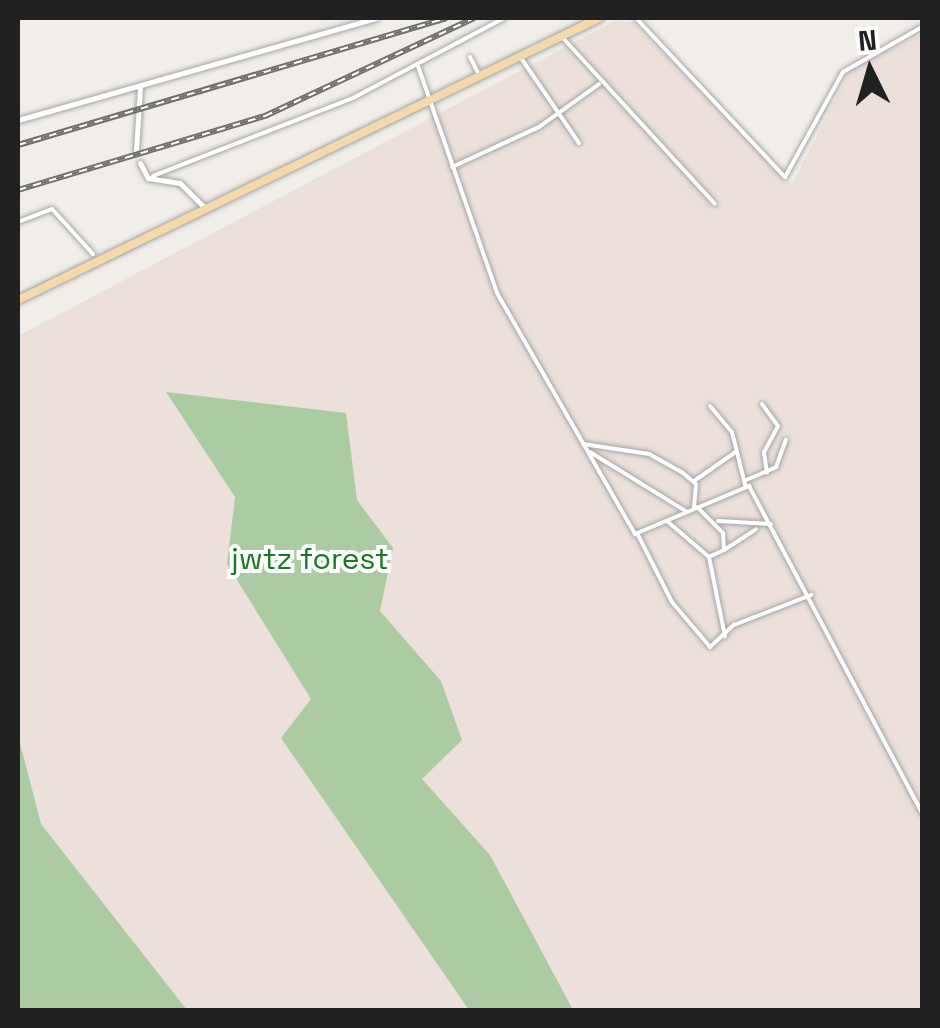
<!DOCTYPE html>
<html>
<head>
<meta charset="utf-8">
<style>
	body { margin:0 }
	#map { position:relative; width:940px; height:1028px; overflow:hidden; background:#f1eee9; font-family:"Space Grotesk",sans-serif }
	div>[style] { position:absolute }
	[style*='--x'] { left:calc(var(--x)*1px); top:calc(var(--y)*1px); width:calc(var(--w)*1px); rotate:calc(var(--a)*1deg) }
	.military>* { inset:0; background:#ede0da }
	.forest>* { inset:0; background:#abcca2 }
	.roads { filter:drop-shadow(0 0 2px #a5a5a5) drop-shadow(0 0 2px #a5a5a5) }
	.minor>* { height:4px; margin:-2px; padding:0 2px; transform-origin:2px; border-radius:2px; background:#fff }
	.tertiary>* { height:5px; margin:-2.5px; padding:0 2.5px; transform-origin:2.5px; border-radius:2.5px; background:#fff }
	.primary>* { height:8px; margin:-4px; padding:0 4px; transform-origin:4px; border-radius:4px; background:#f4d9ab }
	.rail>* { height:6px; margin-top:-3px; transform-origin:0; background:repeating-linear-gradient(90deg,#fff 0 8px,#6f6f6f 0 16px); box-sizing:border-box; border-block:2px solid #6f6f6f }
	span { translate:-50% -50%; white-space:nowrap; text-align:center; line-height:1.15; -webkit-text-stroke:8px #fff; paint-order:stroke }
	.park-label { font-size:30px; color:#177825 }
	.frame { position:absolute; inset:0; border:20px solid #212121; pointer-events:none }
	.north { position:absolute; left:820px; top:20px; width:100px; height:100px; -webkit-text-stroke:8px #fff; paint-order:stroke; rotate:355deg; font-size:28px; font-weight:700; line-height:40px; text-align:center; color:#212121 }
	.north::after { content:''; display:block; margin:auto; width:35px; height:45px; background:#212121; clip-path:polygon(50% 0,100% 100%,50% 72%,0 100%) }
</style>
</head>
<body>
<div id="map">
	<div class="military">
		<i style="clip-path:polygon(614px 21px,633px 22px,792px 184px,850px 70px,922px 34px,922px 1010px,18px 1010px,18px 336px)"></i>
	</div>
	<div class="forest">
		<i style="clip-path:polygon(166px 392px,346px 413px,357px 500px,393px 548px,380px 611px,441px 681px,462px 740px,422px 779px,490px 855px,573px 1010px,469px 1010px,281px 738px,311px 699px,227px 564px,235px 497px)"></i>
		<i style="clip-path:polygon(18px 735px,41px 824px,187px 1010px,22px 1010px,18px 1003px)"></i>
	</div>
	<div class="roads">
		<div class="minor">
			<i style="--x:636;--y:18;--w:218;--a:46.9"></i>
			<i style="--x:785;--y:177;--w:120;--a:-61.1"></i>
			<i style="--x:843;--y:72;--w:91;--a:-29.7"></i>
			<i style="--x:562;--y:37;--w:226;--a:47.5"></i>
			<i style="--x:470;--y:57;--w:20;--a:63"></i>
			<i style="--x:521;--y:58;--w:103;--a:55.7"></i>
			<i style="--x:418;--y:66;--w:240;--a:70.8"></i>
			<i style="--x:497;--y:293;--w:278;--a:60.2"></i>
			<i style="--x:635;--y:534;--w:124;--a:-22.8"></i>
			<i style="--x:749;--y:486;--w:370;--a:62.1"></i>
			<i style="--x:452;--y:167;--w:96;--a:-24.7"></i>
			<i style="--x:539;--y:127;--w:74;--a:-35.6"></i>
			<i style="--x:153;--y:176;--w:215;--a:-21.3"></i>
			<i style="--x:353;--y:98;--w:171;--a:-27.9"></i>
			<i style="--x:18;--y:222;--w:36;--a:-21"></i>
			<i style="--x:52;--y:209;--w:61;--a:47.7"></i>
			<i style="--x:762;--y:404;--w:27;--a:54"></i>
			<i style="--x:778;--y:426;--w:30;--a:118"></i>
			<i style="--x:764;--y:452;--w:21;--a:82"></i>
			<i style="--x:710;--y:406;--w:34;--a:50"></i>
			<i style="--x:732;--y:432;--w:54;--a:76"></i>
			<i style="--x:583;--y:444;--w:67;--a:8.6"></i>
			<i style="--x:649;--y:454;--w:38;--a:29"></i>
			<i style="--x:682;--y:472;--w:18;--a:41"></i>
			<i style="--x:696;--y:484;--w:24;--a:95"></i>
			<i style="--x:590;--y:452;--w:114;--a:31.7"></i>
			<i style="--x:746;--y:480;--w:33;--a:-23"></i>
			<i style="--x:776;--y:467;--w:29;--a:-70"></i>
			<i style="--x:694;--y:481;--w:52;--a:-34.9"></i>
			<i style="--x:697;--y:507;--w:37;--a:45"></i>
			<i style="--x:723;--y:533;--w:17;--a:87"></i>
			<i style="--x:724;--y:550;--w:17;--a:155"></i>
			<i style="--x:667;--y:521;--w:55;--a:40.6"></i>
			<i style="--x:709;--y:557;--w:81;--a:78.6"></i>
			<i style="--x:718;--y:521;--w:53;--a:3.2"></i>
			<i style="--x:638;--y:535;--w:75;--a:63.1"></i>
			<i style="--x:672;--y:602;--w:59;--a:49.8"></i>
			<i style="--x:710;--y:647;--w:33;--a:-43"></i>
			<i style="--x:734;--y:625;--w:83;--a:-21.3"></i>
			<i style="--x:724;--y:550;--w:38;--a:-33"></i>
		</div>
		<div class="tertiary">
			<i style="--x:18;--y:120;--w:372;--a:-15.9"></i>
			<i style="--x:136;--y:151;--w:63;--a:-86.4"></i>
			<i style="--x:140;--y:163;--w:17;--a:62"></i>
			<i style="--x:148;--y:178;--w:32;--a:9"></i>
			<i style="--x:180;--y:183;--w:37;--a:45"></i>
		</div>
		<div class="primary">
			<i style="--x:18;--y:300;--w:646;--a:-25.89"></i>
		</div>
	</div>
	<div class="rail">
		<i style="--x:18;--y:145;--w:447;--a:-16.5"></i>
		<i style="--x:18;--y:190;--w:258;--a:-16.7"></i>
		<i style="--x:265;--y:116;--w:231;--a:-25.1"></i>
	</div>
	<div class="park-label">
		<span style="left:310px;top:559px">jwtz forest</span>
	</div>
	<div class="frame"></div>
	<div class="north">N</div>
</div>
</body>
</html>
